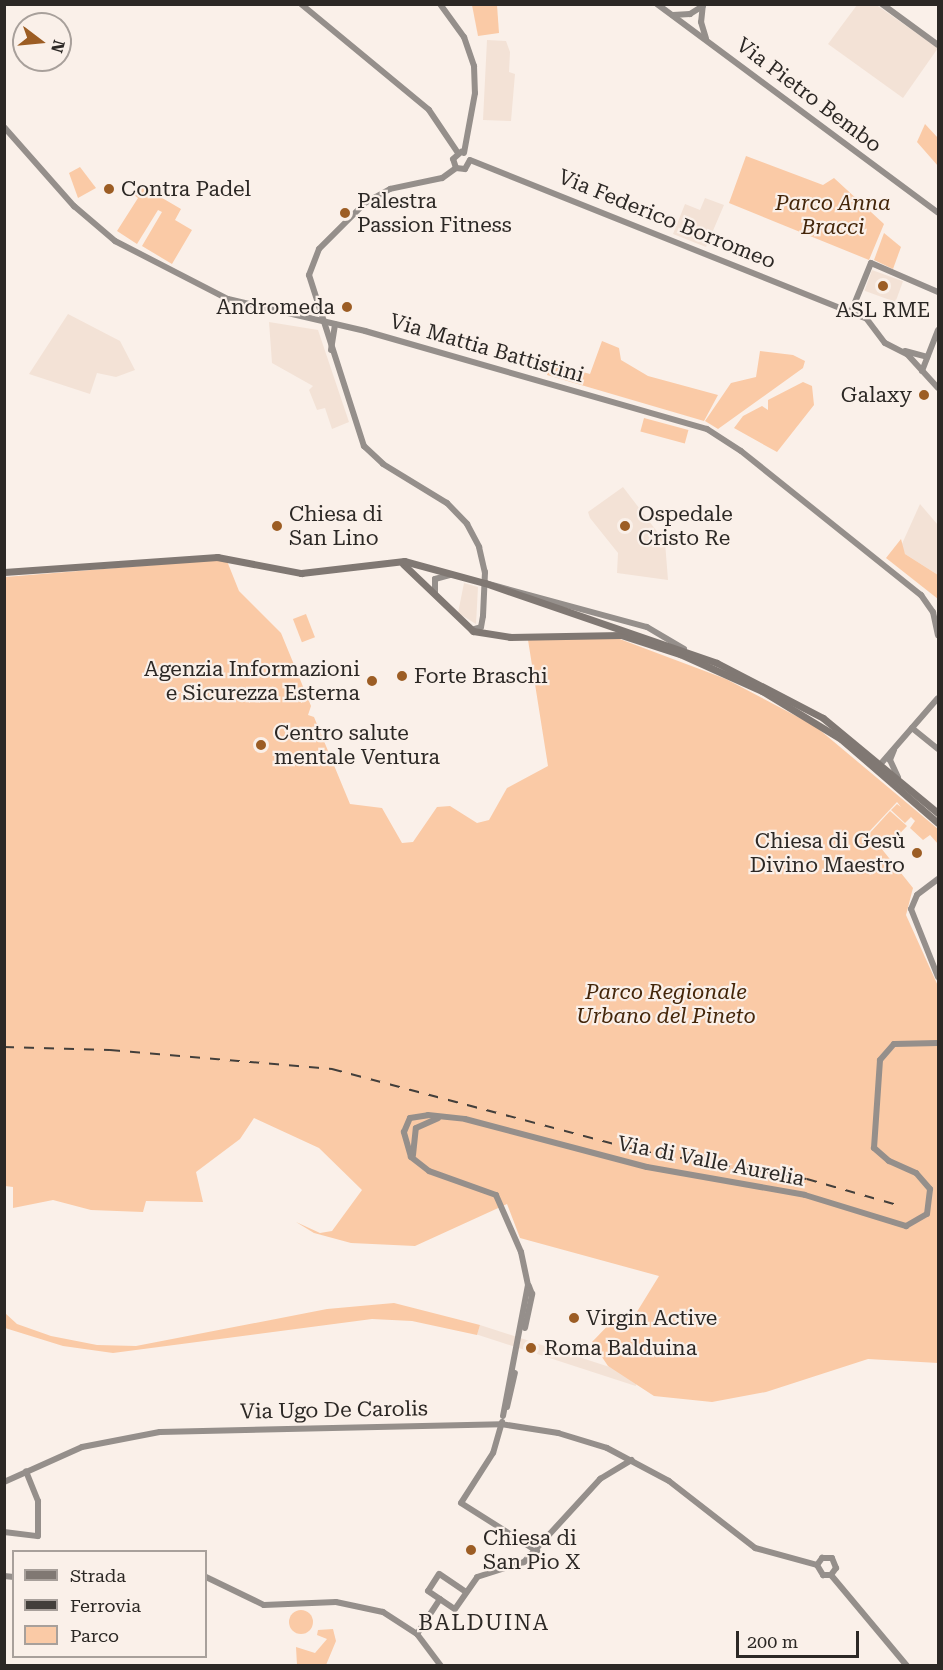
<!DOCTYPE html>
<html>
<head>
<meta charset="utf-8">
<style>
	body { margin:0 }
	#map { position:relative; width:943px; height:1670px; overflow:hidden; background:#faf0e9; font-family:"Roboto Serif",serif }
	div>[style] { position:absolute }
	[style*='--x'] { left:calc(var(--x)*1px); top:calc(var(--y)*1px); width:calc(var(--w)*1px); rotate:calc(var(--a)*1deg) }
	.built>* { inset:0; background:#f3e2d6; transform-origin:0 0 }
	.green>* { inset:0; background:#facaa6; transform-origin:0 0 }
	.round { border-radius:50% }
	.secondary>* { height:6px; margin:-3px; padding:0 3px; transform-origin:3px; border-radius:3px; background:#958f8b }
	.primary>* { height:7px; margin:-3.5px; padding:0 3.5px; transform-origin:3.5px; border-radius:3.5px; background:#807873 }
	.rail>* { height:1.5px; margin-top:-0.75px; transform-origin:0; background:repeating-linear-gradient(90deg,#433f3b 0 10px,transparent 0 20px) }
	.dots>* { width:16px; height:16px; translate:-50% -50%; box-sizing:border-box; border:3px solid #faf0e9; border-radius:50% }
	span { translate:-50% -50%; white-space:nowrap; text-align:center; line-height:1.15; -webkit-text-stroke:4.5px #faf0e9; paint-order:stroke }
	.street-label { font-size:21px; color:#2c2825 }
	.poi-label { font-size:21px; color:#2c2825 }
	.left { translate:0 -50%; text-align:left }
	.right { translate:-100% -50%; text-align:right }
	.park-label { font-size:21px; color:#44260a; font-style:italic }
	.neighbourhood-label { font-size:22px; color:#2c2825; letter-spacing:1.5px }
	.frame { position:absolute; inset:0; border:6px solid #2c2825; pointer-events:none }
	.legend { position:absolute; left:12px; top:1550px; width:195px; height:108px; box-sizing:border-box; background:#faf0e9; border:2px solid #a8a09b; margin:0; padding:8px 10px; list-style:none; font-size:18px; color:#2c2825 }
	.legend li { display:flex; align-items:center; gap:12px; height:30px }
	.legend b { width:30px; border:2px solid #a8a09b }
	.north { position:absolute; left:12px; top:12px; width:60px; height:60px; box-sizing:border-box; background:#faf0e9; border:2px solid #a8a09b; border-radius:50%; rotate:106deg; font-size:16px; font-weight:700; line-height:24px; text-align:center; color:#2c2825 }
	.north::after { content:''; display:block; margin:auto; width:21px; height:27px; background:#9c5d24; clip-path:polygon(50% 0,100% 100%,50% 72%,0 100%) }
	.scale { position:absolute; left:736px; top:1631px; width:123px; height:27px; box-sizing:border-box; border:3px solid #2c2825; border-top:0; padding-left:8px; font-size:18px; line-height:21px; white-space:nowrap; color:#2c2825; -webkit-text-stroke:4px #faf0e9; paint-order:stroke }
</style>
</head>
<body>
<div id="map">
	<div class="built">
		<i style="clip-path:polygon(875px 4px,938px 48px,903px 98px,828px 44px,857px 5px)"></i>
		<i style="clip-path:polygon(487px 40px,506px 41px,510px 52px,509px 72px,515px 74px,511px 121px,483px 120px)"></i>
		<i style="clip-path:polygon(705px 198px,724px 205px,706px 247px,673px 234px,685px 204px,700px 210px)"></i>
		<i style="left:872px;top:270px;width:33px;height:22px;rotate:20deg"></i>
		<i style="clip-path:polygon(68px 314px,120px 341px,135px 370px,116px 377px,97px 373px,90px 394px,29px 374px)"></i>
		<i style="clip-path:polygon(269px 322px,318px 330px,349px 422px,332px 429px,325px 408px,317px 410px,309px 390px,313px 386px,272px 363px)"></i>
		<i style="clip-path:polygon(623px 487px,665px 542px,668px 580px,617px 573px,618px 553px,590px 518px,588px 512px)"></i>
		<i style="clip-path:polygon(920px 504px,938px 525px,938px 575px,905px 554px,901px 546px)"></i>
		<i style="clip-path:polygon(464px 583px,478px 587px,476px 624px,458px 613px)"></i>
		<i style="left:480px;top:1325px;width:167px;height:10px;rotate:18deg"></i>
	</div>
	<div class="green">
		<i style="clip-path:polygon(472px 5px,497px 5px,499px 33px,478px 36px)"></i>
		<i style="clip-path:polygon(925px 124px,938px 138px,938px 166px,917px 142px)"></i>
		<i style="clip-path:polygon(746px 156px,823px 185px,834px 178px,884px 224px,869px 260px,729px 203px)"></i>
		<i style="clip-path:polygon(80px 167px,96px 188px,78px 198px,69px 173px)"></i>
		<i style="clip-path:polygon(140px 185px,181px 209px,175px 220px,192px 230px,172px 264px,142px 246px,162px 212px,158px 210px,137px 244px,117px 231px,138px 198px,134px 195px)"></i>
		<i style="clip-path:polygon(884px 233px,901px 247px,893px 269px,874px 260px)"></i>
		<i style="clip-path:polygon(602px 341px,619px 348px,621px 360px,648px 376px,718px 395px,704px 421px,547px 375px,550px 363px,590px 374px)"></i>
		<i style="clip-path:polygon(760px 351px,793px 355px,805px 361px,803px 368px,718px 429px,705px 421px,731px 383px,756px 377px)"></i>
		<i style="clip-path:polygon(803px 382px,812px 386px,814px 405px,777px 452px,734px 428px,743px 416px,762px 406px,768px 410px,768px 400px)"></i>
		<i style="left:644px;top:418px;width:46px;height:14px;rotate:15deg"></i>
		<i style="clip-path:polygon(901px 539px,905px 554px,938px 575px,938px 599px,886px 558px)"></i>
		<i style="clip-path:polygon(214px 560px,227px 561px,239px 591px,281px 633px,311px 706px,308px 715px,314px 717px,350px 804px,382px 808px,402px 843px,413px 842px,437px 807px,450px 806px,477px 823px,489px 820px,507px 788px,548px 766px,528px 640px,617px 638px,726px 679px,815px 726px,938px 829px,938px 844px,930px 835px,923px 840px,910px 828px,915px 821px,911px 817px,905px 823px,891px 810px,897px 804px,901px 807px,897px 802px,865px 836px,873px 840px,868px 835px,890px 811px,907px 826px,884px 850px,881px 848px,913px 888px,906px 915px,938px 986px,938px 1363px,868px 1359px,766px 1392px,712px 1402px,654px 1396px,608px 1366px,592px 1342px,619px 1314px,635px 1315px,659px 1276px,520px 1238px,507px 1204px,415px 1246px,351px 1243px,314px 1233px,296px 1222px,320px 1233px,332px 1231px,362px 1190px,319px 1148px,254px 1118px,240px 1139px,196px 1172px,203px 1202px,146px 1201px,143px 1212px,91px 1210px,53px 1200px,13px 1208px,13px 1187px,5px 1186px,5px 577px)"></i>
		<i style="left:306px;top:614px;width:25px;height:14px;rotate:69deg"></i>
		<i style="clip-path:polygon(394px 1303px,480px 1325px,477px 1335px,412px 1321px,372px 1319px,113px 1353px,63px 1346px,5px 1328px,5px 1313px,17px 1324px,51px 1336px,97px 1345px,136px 1346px,327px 1309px)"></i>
		<i class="round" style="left:289px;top:1610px;width:24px;height:24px"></i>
		<i style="clip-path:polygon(333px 1629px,336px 1641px,326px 1665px,297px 1665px,296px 1647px,315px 1653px,327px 1639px,317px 1635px,318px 1630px)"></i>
	</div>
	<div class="secondary">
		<i style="--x:301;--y:4;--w:166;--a:39.6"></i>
		<i style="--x:429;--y:110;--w:52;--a:56"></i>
		<i style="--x:440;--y:4;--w:41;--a:54"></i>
		<i style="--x:464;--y:37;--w:31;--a:71"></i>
		<i style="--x:474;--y:66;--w:27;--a:88"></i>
		<i style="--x:475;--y:93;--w:61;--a:100.4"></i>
		<i style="--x:657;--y:4;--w:350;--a:36.6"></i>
		<i style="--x:703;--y:4;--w:18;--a:96"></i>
		<i style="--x:701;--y:22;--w:17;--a:73"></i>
		<i style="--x:882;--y:4;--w:69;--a:36.2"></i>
		<i style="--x:673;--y:15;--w:17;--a:-3"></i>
		<i style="--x:690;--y:14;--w:15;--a:-32"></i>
		<i style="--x:4;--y:127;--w:106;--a:48.5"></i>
		<i style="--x:74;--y:206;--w:54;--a:40.5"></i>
		<i style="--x:115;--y:241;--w:127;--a:27.2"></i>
		<i style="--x:228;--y:299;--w:141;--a:13.1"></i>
		<i style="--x:365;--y:331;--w:356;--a:16"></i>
		<i style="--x:707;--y:429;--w:40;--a:32.9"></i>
		<i style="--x:741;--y:451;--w:231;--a:38.7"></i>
		<i style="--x:921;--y:595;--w:21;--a:55"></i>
		<i style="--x:933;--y:612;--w:24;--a:78"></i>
		<i style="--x:470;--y:160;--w:426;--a:21.8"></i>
		<i style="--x:866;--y:318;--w:31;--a:53"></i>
		<i style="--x:885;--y:343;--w:25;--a:27"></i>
		<i style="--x:907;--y:354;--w:46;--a:47.6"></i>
		<i style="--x:456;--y:168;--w:17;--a:144"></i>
		<i style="--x:442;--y:178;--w:53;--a:168.1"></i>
		<i style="--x:390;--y:189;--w:29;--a:151"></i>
		<i style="--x:365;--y:203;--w:65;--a:135"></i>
		<i style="--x:319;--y:249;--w:28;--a:111"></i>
		<i style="--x:309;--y:275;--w:180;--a:72.2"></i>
		<i style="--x:364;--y:446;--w:26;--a:43"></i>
		<i style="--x:383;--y:464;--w:75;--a:31.4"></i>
		<i style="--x:447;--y:503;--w:29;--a:46"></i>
		<i style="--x:467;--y:524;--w:26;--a:62"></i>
		<i style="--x:479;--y:547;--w:26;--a:77"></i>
		<i style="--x:485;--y:572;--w:44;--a:92.6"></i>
		<i style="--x:483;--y:616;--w:11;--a:100"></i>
		<i style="--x:481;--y:627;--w:10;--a:163"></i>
		<i style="--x:456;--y:168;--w:9;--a:-108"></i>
		<i style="--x:453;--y:159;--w:11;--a:-41"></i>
		<i style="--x:456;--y:168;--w:9;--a:6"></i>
		<i style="--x:465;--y:169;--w:10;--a:-61"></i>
		<i style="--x:851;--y:312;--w:53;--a:-67.8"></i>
		<i style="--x:871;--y:263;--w:73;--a:23.4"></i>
		<i style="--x:331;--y:350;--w:26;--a:-81"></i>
		<i style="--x:905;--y:351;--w:23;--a:15"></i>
		<i style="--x:922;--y:371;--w:44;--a:-68.7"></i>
		<i style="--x:485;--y:583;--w:168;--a:15.2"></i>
		<i style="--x:647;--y:627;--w:43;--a:30.7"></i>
		<i style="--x:435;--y:593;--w:14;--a:-90"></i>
		<i style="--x:435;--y:579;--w:16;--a:-15"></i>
		<i style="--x:912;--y:728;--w:33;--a:39"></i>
		<i style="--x:894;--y:750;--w:11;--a:112"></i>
		<i style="--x:890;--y:760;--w:19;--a:65"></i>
		<i style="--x:878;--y:767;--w:91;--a:-49"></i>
		<i style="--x:938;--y:879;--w:26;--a:143"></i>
		<i style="--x:917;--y:895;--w:15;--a:113"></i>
		<i style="--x:911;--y:909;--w:73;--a:68.3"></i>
		<i style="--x:413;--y:1155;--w:27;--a:-84"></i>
		<i style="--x:416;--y:1128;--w:24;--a:-24"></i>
		<i style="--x:525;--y:1328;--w:35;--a:-78"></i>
		<i style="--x:532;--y:1294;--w:9;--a:-111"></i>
		<i style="--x:507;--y:1407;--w:35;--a:-77"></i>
		<i style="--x:503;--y:1416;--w:133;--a:-79.2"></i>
		<i style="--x:528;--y:1285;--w:34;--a:-102"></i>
		<i style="--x:521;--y:1252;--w:62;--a:-113.7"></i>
		<i style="--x:496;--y:1195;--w:71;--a:-160.3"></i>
		<i style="--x:429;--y:1171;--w:23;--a:-142"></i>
		<i style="--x:411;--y:1157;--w:26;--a:-106"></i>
		<i style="--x:404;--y:1132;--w:15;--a:-67"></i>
		<i style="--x:410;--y:1118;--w:18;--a:-9"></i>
		<i style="--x:428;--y:1115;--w:37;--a:6"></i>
		<i style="--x:465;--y:1119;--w:188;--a:14.8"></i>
		<i style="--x:647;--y:1167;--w:160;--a:10"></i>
		<i style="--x:805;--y:1195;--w:106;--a:17.1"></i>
		<i style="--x:906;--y:1226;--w:24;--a:-30"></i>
		<i style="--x:927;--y:1214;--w:25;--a:-83"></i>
		<i style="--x:930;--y:1189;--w:21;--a:-131"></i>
		<i style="--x:916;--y:1173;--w:30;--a:-156"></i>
		<i style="--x:889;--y:1161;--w:20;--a:-139"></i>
		<i style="--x:874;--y:1148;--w:88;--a:-86.1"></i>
		<i style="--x:880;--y:1060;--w:21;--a:-49"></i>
		<i style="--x:894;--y:1044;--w:44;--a:-1.3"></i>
		<i style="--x:502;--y:1422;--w:32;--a:106"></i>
		<i style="--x:493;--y:1453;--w:59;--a:122.6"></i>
		<i style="--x:461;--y:1503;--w:90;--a:32.3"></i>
		<i style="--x:4;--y:1482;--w:85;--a:-24.2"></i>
		<i style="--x:82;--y:1447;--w:79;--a:-10.9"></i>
		<i style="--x:160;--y:1432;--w:341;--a:-1.3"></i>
		<i style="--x:501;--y:1424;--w:58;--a:9"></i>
		<i style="--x:558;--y:1433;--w:51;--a:17"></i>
		<i style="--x:607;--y:1448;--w:70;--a:28"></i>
		<i style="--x:669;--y:1481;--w:109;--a:37.9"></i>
		<i style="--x:755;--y:1548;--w:64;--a:15.3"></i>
		<i style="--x:4;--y:1532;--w:34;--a:7"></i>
		<i style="--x:38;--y:1536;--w:35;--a:-90"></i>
		<i style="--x:38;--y:1501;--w:32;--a:-112"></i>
		<i style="--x:817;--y:1565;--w:9;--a:-54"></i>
		<i style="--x:822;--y:1558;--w:10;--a:0"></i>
		<i style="--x:832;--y:1558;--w:11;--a:68"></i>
		<i style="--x:836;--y:1568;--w:9;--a:126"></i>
		<i style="--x:817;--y:1565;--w:12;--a:59"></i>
		<i style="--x:823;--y:1575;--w:8;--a:0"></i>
		<i style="--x:831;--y:1575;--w:119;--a:50.1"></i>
		<i style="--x:4;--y:1576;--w:10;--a:6"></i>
		<i style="--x:206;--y:1577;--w:64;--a:25.8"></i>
		<i style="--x:264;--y:1605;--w:72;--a:-2.4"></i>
		<i style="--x:336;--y:1602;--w:48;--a:12"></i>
		<i style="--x:383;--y:1612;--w:40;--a:32.9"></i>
		<i style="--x:417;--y:1634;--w:40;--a:53"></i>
		<i style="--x:466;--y:1592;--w:32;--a:-146"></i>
		<i style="--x:439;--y:1574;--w:20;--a:123"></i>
		<i style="--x:428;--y:1591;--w:32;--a:34"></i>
		<i style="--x:455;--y:1609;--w:39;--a:-55"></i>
		<i style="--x:477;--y:1577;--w:49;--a:-17.7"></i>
		<i style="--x:524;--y:1562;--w:113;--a:-47.5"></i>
		<i style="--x:600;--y:1479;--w:37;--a:-31"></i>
		<i style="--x:417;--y:1634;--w:42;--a:-56.7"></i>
	</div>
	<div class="primary">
		<i style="--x:403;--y:564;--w:97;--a:43.7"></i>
		<i style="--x:473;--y:631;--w:37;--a:9"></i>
		<i style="--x:510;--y:637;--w:111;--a:-1"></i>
		<i style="--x:621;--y:635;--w:62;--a:17.9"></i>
		<i style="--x:680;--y:654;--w:90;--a:24.3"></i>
		<i style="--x:762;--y:691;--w:92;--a:31.3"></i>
		<i style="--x:841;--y:739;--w:128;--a:40.9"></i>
		<i style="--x:4;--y:572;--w:214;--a:-4"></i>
		<i style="--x:217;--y:557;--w:86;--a:10.8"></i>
		<i style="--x:301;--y:573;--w:104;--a:-6.6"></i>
		<i style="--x:404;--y:561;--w:84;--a:15.2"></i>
		<i style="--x:485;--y:583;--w:245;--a:19"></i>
		<i style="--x:717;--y:663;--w:119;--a:27.4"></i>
		<i style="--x:823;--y:718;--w:149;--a:39.6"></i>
	</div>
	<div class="rail">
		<i style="--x:4;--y:1047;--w:106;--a:1.6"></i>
		<i style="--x:110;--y:1050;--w:223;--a:4.9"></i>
		<i style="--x:332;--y:1069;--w:320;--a:14.9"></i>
		<i style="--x:641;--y:1151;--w:168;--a:9.6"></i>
		<i style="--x:807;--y:1179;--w:94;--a:16.1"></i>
	</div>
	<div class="dots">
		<i style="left:109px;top:189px;background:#9c5d24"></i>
		<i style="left:345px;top:213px;background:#9c5d24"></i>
		<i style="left:883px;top:286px;background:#9c5d24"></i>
		<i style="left:347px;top:307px;background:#9c5d24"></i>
		<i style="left:924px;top:395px;background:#9c5d24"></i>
		<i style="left:277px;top:526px;background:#9c5d24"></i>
		<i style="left:625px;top:526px;background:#9c5d24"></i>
		<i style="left:402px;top:676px;background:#9c5d24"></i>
		<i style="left:372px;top:681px;background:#9c5d24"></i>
		<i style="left:261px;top:745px;background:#9c5d24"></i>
		<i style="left:917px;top:853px;background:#9c5d24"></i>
		<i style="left:574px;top:1318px;background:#9c5d24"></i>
		<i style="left:531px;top:1348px;background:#9c5d24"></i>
		<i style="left:471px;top:1550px;background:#9c5d24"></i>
	</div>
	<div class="street-label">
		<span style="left:809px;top:95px;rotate:37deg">Via Pietro Bembo</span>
		<span style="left:667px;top:219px;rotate:22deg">Via Federico Borromeo</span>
		<span style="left:487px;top:348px;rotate:16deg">Via Mattia Battistini</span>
		<span style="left:711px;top:1161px;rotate:11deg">Via di Valle Aurelia</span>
		<span style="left:334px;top:1410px;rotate:-1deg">Via Ugo De Carolis</span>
	</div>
	<div class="poi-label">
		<span class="left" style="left:121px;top:189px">Contra Padel</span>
		<span class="left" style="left:357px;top:213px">Palestra<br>Passion Fitness</span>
		<span class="right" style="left:335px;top:307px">Andromeda</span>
		<span style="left:883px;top:310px">ASL RME</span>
		<span class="right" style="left:912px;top:395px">Galaxy</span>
		<span class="left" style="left:289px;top:526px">Chiesa di<br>San Lino</span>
		<span class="left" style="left:638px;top:526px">Ospedale<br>Cristo Re</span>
		<span class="right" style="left:360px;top:681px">Agenzia Informazioni<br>e Sicurezza Esterna</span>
		<span class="left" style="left:414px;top:676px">Forte Braschi</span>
		<span class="left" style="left:274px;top:745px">Centro salute<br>mentale Ventura</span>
		<span class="right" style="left:905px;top:853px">Chiesa di Gesù<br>Divino Maestro</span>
		<span class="left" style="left:586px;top:1318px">Virgin Active</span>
		<span class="left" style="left:544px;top:1348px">Roma Balduina</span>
		<span class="left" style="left:483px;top:1550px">Chiesa di<br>San Pio X</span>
	</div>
	<div class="park-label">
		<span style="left:833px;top:215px">Parco Anna<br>Bracci</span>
		<span style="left:666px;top:1004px">Parco Regionale<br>Urbano del Pineto</span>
	</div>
	<div class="neighbourhood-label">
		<span style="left:484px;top:1623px">BALDUINA</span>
	</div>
	<div class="frame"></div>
	<ul class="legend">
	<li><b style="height:8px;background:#807873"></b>Strada</li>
	<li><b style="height:8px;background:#433f3b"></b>Ferrovia</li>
	<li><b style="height:16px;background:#facaa6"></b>Parco</li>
	</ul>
	<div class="north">N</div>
	<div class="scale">200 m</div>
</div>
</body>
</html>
